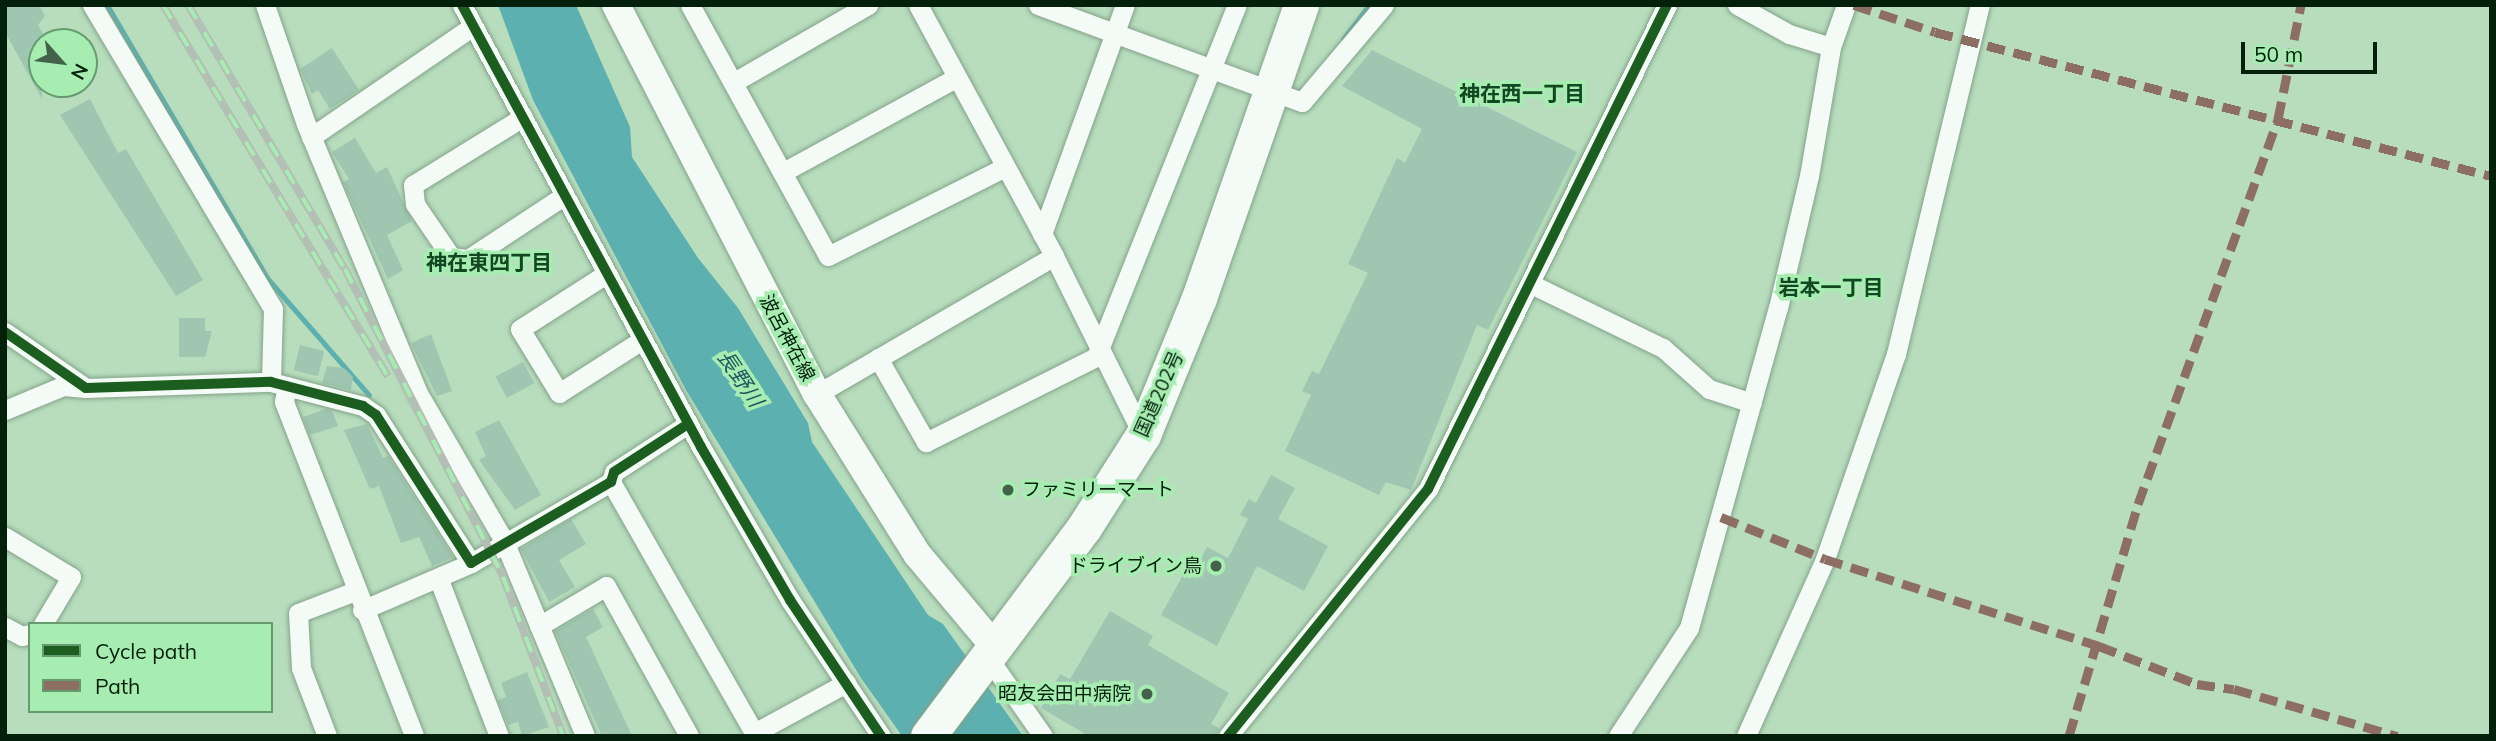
<!DOCTYPE html>
<html>
<head>
<meta charset="utf-8">
<style>
	body { margin:0 }
	#map { position:relative; width:2496px; height:741px; overflow:hidden; background:#b7ddbd; font-family:Mulish,"Noto Sans JP",sans-serif }
	div>[style] { position:absolute }
	[style*='--x'] { left:calc(var(--x)*1px); top:calc(var(--y)*1px); width:calc(var(--w)*1px); rotate:calc(var(--a)*1deg) }
	.water>* { inset:0; background:#5db0b0 }
	.stream>* { height:5px; margin:-2.5px; padding:0 2.5px; transform-origin:2.5px; border-radius:2.5px; background:#5db0b0 }
	.building>* { inset:0; background:#9fc6b0; transform-origin:0 0 }
	.roads { filter:drop-shadow(0 0 2px #84a289) drop-shadow(0 0 2px #84a289) }
	.street>* { height:19px; margin:-9.5px; padding:0 9.5px; transform-origin:9.5px; border-radius:9.5px; background:#f4faf5 }
	.secondary>* { height:28px; margin:-14px; padding:0 14px; transform-origin:14px; border-radius:14px; background:#f4faf5 }
	.highway>* { height:35px; margin:-17.5px; padding:0 17.5px; transform-origin:17.5px; border-radius:17.5px; background:#f4faf5 }
	.rail>* { height:8px; margin-top:-4px; transform-origin:0; background:repeating-linear-gradient(90deg,#a7edb2 0 16px,#b3beb5 0 32px); box-sizing:border-box; border-block:2px solid #b3beb5 }
	.quiet>* { height:9px; margin-top:-4.5px; transform-origin:0; background:repeating-linear-gradient(90deg,#8d6e63 0 18px,transparent 0 27px) }
	.cycleway>* { height:10px; margin:-5px; padding:0 5px; transform-origin:5px; border-radius:5px; background:#1b5e20 }
	.dots>* { width:19px; height:19px; translate:-50% -50%; box-sizing:border-box; border:4px solid #a7edb2; border-radius:50% }
	span { translate:-50% -50%; white-space:nowrap; text-align:center; line-height:1.15; -webkit-text-stroke:7px #a7edb2; paint-order:stroke }
	.street-label { font-size:19px; color:#04200b }
	.poi-label { font-size:19px; color:#04200b }
	.left { translate:0 -50%; text-align:left }
	.right { translate:-100% -50%; text-align:right }
	.neighbourhood-label { font-size:21px; color:#124821; font-weight:700 }
	.water-label { font-size:21px; color:#205860; font-style:italic }
	.frame { position:absolute; inset:0; border:7px solid #04200b; pointer-events:none }
	.legend { position:absolute; left:28px; top:622px; width:245px; height:91px; box-sizing:border-box; background:#a7edb2; border:2px solid #669b6f; margin:0; padding:9px 12px; list-style:none; font-size:21px; color:#04200b }
	.legend li { display:flex; align-items:center; gap:14px; height:35px }
	.legend b { width:35px; border:2px solid #669b6f }
	.north { position:absolute; left:28px; top:28px; width:70px; height:70px; box-sizing:border-box; background:#a7edb2; border:2px solid #669b6f; border-radius:50%; rotate:118deg; font-size:19px; font-weight:700; line-height:28px; text-align:center; color:#04200b }
	.north::after { content:''; display:block; margin:auto; width:24px; height:32px; background:#436249; clip-path:polygon(50% 0,100% 100%,50% 72%,0 100%) }
	.scale { position:absolute; left:2241px; top:42px; width:136px; height:32px; box-sizing:border-box; border:4px solid #04200b; border-top:0; padding-left:9px; font-size:21px; line-height:24px; white-space:nowrap; color:#04200b; -webkit-text-stroke:5px #a7edb2; paint-order:stroke }
</style>
</head>
<body>
<div id="map">
	<div class="water">
		<i style="clip-path:polygon(498px 5px,576px 5px,630px 127px,632px 157px,698px 258px,738px 308px,808px 423px,812px 442px,928px 615px,943px 624px,1023px 736px,902px 736px,861px 678px,686px 390px,533px 100px)"></i>
	</div>
	<div class="stream">
		<i style="--x:107;--y:5;--w:316;--a:59.6"></i>
		<i style="--x:267;--y:278;--w:155;--a:48.9"></i>
		<i style="--x:1343;--y:39;--w:43;--a:-52.6"></i>
	</div>
	<div class="building">
		<i style="clip-path:polygon(5px 5px,39px 5px,45px 16px,38px 25px,48px 42px,42px 42px,42px 99px,5px 32px)"></i>
		<i style="clip-path:polygon(332px 48px,359px 90px,330px 109px,318px 90px,312px 94px,300px 69px)"></i>
		<i style="clip-path:polygon(1372px 50px,1577px 152px,1488px 330px,1477px 325px,1411px 490px,1386px 482px,1379px 495px,1285px 451px,1311px 395px,1302px 391px,1312px 371px,1319px 374px,1368px 273px,1348px 264px,1397px 158px,1405px 163px,1422px 129px,1342px 86px)"></i>
		<i style="clip-path:polygon(90px 99px,118px 153px,126px 149px,203px 280px,176px 296px,60px 115px)"></i>
		<i style="clip-path:polygon(355px 138px,376px 173px,387px 167px,412px 221px,387px 235px,403px 270px,388px 279px,343px 182px,349px 179px,332px 152px)"></i>
		<i style="clip-path:polygon(179px 318px,205px 318px,205px 331px,212px 331px,205px 357px,179px 357px)"></i>
		<i style="clip-path:polygon(431px 334px,452px 391px,437px 396px,411px 343px)"></i>
		<i style="left:300px;top:345px;width:25px;height:26px;rotate:14deg"></i>
		<i style="left:523px;top:362px;width:24px;height:31px;rotate:62deg"></i>
		<i style="clip-path:polygon(327px 366px,344px 368px,353px 377px,351px 390px,322px 383px)"></i>
		<i style="clip-path:polygon(326px 409px,332px 411px,338px 426px,310px 435px,303px 417px)"></i>
		<i style="clip-path:polygon(499px 420px,541px 495px,515px 510px,479px 460px,486px 456px,475px 432px)"></i>
		<i style="clip-path:polygon(367px 424px,383px 458px,388px 456px,453px 557px,432px 566px,419px 537px,401px 543px,379px 486px,370px 489px,344px 430px)"></i>
		<i style="clip-path:polygon(1271px 475px,1295px 488px,1278px 519px,1328px 546px,1304px 591px,1257px 566px,1217px 646px,1161px 615px,1183px 575px,1190px 579px,1207px 547px,1228px 558px,1248px 519px,1240px 515px,1249px 499px,1256px 503px)"></i>
		<i style="clip-path:polygon(571px 519px,586px 544px,559px 560px,575px 587px,549px 602px,521px 549px)"></i>
		<i style="clip-path:polygon(593px 609px,603px 627px,586px 637px,632px 736px,602px 736px,555px 631px)"></i>
		<i style="clip-path:polygon(1110px 611px,1153px 636px,1148px 645px,1229px 693px,1211px 724px,1219px 728px,1216px 736px,1089px 736px,1041px 708px,1060px 674px,1070px 679px)"></i>
		<i style="clip-path:polygon(527px 672px,549px 727px,522px 736px,518px 722px,508px 725px,498px 700px,506px 697px,501px 683px)"></i>
	</div>
	<div class="roads">
		<div class="street">
			<i style="--x:92;--y:5;--w:354;--a:59.2"></i>
			<i style="--x:273;--y:309;--w:73;--a:91.6"></i>
			<i style="--x:265;--y:5;--w:126;--a:71"></i>
			<i style="--x:306;--y:124;--w:291;--a:67.4"></i>
			<i style="--x:418;--y:393;--w:171;--a:59.8"></i>
			<i style="--x:504;--y:541;--w:211;--a:67.4"></i>
			<i style="--x:462;--y:5;--w:502;--a:61.6"></i>
			<i style="--x:701;--y:447;--w:177;--a:59.8"></i>
			<i style="--x:790;--y:600;--w:164;--a:56.2"></i>
			<i style="--x:690;--y:5;--w:286;--a:61.2"></i>
			<i style="--x:828;--y:256;--w:196;--a:-26.7"></i>
			<i style="--x:918;--y:5;--w:285;--a:61.5"></i>
			<i style="--x:1054;--y:256;--w:200;--a:63.6"></i>
			<i style="--x:1038;--y:5;--w:281;--a:20.2"></i>
			<i style="--x:1302;--y:102;--w:127;--a:-49.8"></i>
			<i style="--x:1737;--y:5;--w:60;--a:29.1"></i>
			<i style="--x:1789;--y:34;--w:44;--a:17.2"></i>
			<i style="--x:734;--y:82;--w:155;--a:-29.9"></i>
			<i style="--x:523;--y:117;--w:129;--a:148.3"></i>
			<i style="--x:413;--y:185;--w:19;--a:84"></i>
			<i style="--x:415;--y:204;--w:64;--a:55.8"></i>
			<i style="--x:451;--y:257;--w:17;--a:7"></i>
			<i style="--x:468;--y:259;--w:116;--a:-33.4"></i>
			<i style="--x:311;--y:137;--w:196;--a:-34.4"></i>
			<i style="--x:785;--y:171;--w:192;--a:-28.6"></i>
			<i style="--x:1042;--y:234;--w:244;--a:-70.1"></i>
			<i style="--x:606;--y:274;--w:102;--a:147.4"></i>
			<i style="--x:520;--y:329;--w:75;--a:58.6"></i>
			<i style="--x:559;--y:393;--w:98;--a:-32.6"></i>
			<i style="--x:1531;--y:284;--w:147;--a:25.9"></i>
			<i style="--x:1663;--y:348;--w:62;--a:41.7"></i>
			<i style="--x:1709;--y:389;--w:45;--a:18"></i>
			<i style="--x:5;--y:332;--w:98;--a:34.7"></i>
			<i style="--x:86;--y:388;--w:185;--a:-1.9"></i>
			<i style="--x:271;--y:382;--w:95;--a:14.6"></i>
			<i style="--x:363;--y:406;--w:16;--a:35"></i>
			<i style="--x:376;--y:415;--w:176;--a:57.3"></i>
			<i style="--x:471;--y:563;--w:162;--a:-30.1"></i>
			<i style="--x:611;--y:482;--w:10;--a:-73"></i>
			<i style="--x:614;--y:472;--w:88;--a:-33"></i>
			<i style="--x:878;--y:358;--w:97;--a:60.3"></i>
			<i style="--x:926;--y:442;--w:190;--a:-26.6"></i>
			<i style="--x:1096;--y:357;--w:379;--a:-68.2"></i>
			<i style="--x:287;--y:386;--w:16;--a:101"></i>
			<i style="--x:284;--y:402;--w:358;--a:68.7"></i>
			<i style="--x:817;--y:394;--w:274;--a:-30.2"></i>
			<i style="--x:5;--y:410;--w:63;--a:-22.5"></i>
			<i style="--x:63;--y:386;--w:23;--a:5"></i>
			<i style="--x:611;--y:482;--w:289;--a:60.3"></i>
			<i style="--x:754;--y:733;--w:105;--a:-28.5"></i>
			<i style="--x:5;--y:537;--w:77;--a:31.2"></i>
			<i style="--x:71;--y:577;--w:55;--a:120.8"></i>
			<i style="--x:439;--y:580;--w:167;--a:69"></i>
			<i style="--x:362;--y:610;--w:119;--a:-23.3"></i>
			<i style="--x:539;--y:626;--w:78;--a:-30.8"></i>
			<i style="--x:606;--y:586;--w:171;--a:61"></i>
			<i style="--x:5;--y:627;--w:19;--a:28"></i>
			<i style="--x:22;--y:636;--w:8;--a:-14"></i>
			<i style="--x:989;--y:659;--w:94;--a:55"></i>
			<i style="--x:327;--y:736;--w:73;--a:-110.9"></i>
			<i style="--x:301;--y:668;--w:55;--a:-93.1"></i>
			<i style="--x:298;--y:613;--w:61;--a:-21.1"></i>
			<i style="--x:1228;--y:736;--w:318;--a:-51"></i>
			<i style="--x:1428;--y:489;--w:540;--a:-63.72"></i>
			<i style="--x:1618;--y:736;--w:129;--a:-56.7"></i>
			<i style="--x:1689;--y:628;--w:332;--a:-74.5"></i>
			<i style="--x:1778;--y:308;--w:136;--a:-76.8"></i>
			<i style="--x:1809;--y:176;--w:131;--a:-80.3"></i>
			<i style="--x:1831;--y:47;--w:45;--a:-70.3"></i>
			<i style="--x:1746;--y:736;--w:194;--a:-65.9"></i>
			<i style="--x:1825;--y:559;--w:217;--a:-70.9"></i>
			<i style="--x:1896;--y:354;--w:359;--a:-76.5"></i>
		</div>
		<div class="secondary">
			<i style="--x:616;--y:5;--w:438;--a:62.7"></i>
			<i style="--x:817;--y:394;--w:189;--a:58"></i>
			<i style="--x:917;--y:554;--w:123;--a:50"></i>
		</div>
		<div class="highway">
			<i style="--x:928;--y:736;--w:262;--a:-53.2"></i>
			<i style="--x:1085;--y:526;--w:108;--a:-57.5"></i>
			<i style="--x:1143;--y:435;--w:148;--a:-67.8"></i>
			<i style="--x:1199;--y:298;--w:310;--a:-70.8"></i>
		</div>
	</div>
	<div class="rail">
		<i style="--x:163;--y:5;--w:434;--a:58.8"></i>
		<i style="--x:188;--y:5;--w:307;--a:59.3"></i>
		<i style="--x:345;--y:269;--w:346;--a:62.8"></i>
		<i style="--x:503;--y:577;--w:170;--a:69.3"></i>
	</div>
	<div class="quiet">
		<i style="--x:1854;--y:5;--w:85;--a:18.4"></i>
		<i style="--x:1935;--y:32;--w:574;--a:14.52"></i>
		<i style="--x:1721;--y:517;--w:112;--a:22"></i>
		<i style="--x:1825;--y:559;--w:287;--a:17.6"></i>
		<i style="--x:2099;--y:646;--w:105;--a:21.2"></i>
		<i style="--x:2197;--y:684;--w:37;--a:8"></i>
		<i style="--x:2234;--y:689;--w:170;--a:16.1"></i>
		<i style="--x:2069;--y:736;--w:242;--a:-73.4"></i>
		<i style="--x:2138;--y:504;--w:410;--a:-70"></i>
		<i style="--x:2278;--y:119;--w:116;--a:-78.6"></i>
	</div>
	<div class="cycleway">
		<i style="--x:462;--y:5;--w:502;--a:61.6"></i>
		<i style="--x:701;--y:447;--w:177;--a:59.8"></i>
		<i style="--x:790;--y:600;--w:164;--a:56.2"></i>
		<i style="--x:5;--y:332;--w:98;--a:34.7"></i>
		<i style="--x:86;--y:388;--w:185;--a:-1.9"></i>
		<i style="--x:271;--y:382;--w:95;--a:14.6"></i>
		<i style="--x:363;--y:406;--w:16;--a:35"></i>
		<i style="--x:376;--y:415;--w:176;--a:57.3"></i>
		<i style="--x:471;--y:563;--w:162;--a:-30.1"></i>
		<i style="--x:611;--y:482;--w:10;--a:-73"></i>
		<i style="--x:614;--y:472;--w:88;--a:-33"></i>
		<i style="--x:1228;--y:736;--w:318;--a:-51"></i>
		<i style="--x:1428;--y:489;--w:540;--a:-63.72"></i>
	</div>
	<div class="dots">
		<i style="left:1008px;top:490px;background:#436249"></i>
		<i style="left:1216px;top:566px;background:#436249"></i>
		<i style="left:1147px;top:694px;background:#436249"></i>
	</div>
	<div class="street-label">
		<span style="left:787px;top:338px;rotate:62deg">波呂神在線</span>
		<span style="left:1159px;top:394px;rotate:-66deg">国道202号</span>
	</div>
	<div class="poi-label">
		<span class="left" style="left:1022px;top:490px">ファミリーマート</span>
		<span class="right" style="left:1202px;top:566px">ドライブイン鳥</span>
		<span class="right" style="left:1131px;top:694px">昭友会田中病院</span>
	</div>
	<div class="neighbourhood-label">
		<span style="left:1522px;top:93px">神在西一丁目</span>
		<span style="left:489px;top:262px">神在東四丁目</span>
		<span style="left:1831px;top:287px">岩本一丁目</span>
	</div>
	<div class="water-label">
		<span style="left:741px;top:378px;rotate:56deg">長野川</span>
	</div>
	<div class="frame"></div>
	<ul class="legend">
	<li><b style="height:9px;background:#1b5e20"></b>Cycle path</li>
	<li><b style="height:9px;background:#8d6e63"></b>Path</li>
	</ul>
	<div class="north">N</div>
	<div class="scale">50 m</div>
</div>
</body>
</html>
